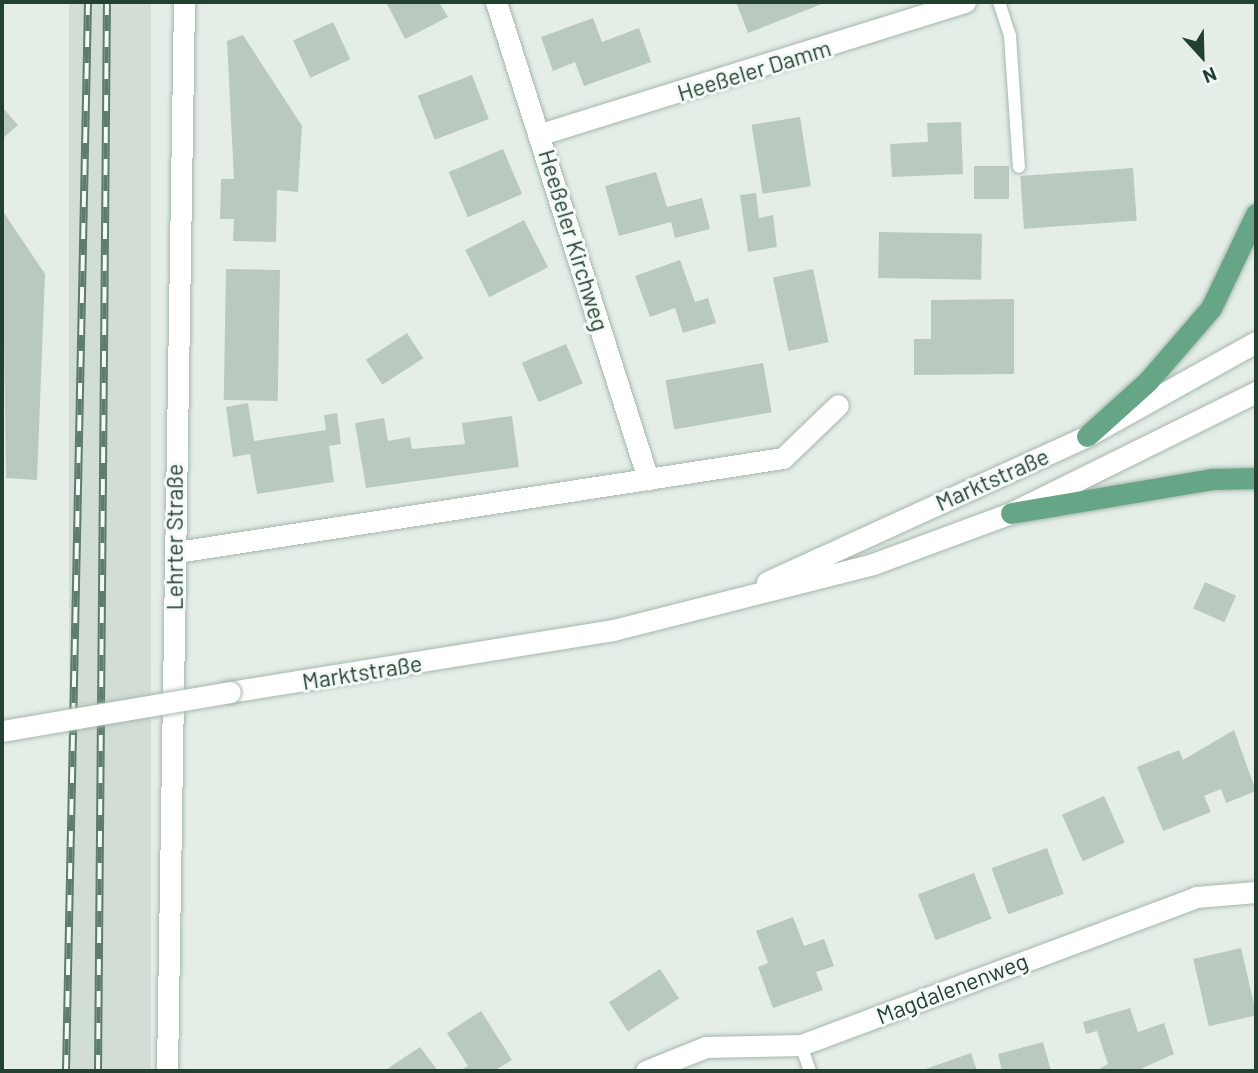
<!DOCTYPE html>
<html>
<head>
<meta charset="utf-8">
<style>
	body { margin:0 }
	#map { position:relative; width:1258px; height:1073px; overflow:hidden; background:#e4eee7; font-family:Barlow,sans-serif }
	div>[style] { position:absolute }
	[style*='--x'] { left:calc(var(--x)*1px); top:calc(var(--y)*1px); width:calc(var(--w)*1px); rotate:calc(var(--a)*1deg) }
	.built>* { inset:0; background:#d2ded5; transform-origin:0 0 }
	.building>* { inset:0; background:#b9c9bf; transform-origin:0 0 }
	.roads { filter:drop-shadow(0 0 2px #a6b7ad) drop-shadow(0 0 2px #a6b7ad) }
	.service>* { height:12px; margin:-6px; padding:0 6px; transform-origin:6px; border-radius:6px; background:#fff }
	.minor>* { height:21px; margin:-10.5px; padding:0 10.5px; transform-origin:10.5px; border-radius:10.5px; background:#fff }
	.primary>* { height:21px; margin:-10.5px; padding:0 10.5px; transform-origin:10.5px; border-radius:10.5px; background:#66a686 }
	.rail>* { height:8px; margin-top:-4px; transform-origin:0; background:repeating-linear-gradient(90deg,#f5faf6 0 16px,#5d7c6c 0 32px); box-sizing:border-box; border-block:2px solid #5d7c6c }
	.bridges { filter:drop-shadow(0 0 2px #a6b7ad) drop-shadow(0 0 2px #a6b7ad) }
	.minor-bridge>* { height:21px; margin:-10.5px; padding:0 10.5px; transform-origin:10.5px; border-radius:10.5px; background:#fff }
	span { translate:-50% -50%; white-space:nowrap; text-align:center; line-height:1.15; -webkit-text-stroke:6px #f5faf6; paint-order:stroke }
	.street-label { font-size:23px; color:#224131 }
	.frame { position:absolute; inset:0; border:4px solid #224131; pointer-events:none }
	.north { position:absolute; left:1167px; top:21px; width:70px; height:70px; -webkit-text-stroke:5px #f5faf6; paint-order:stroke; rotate:158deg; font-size:19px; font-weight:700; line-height:28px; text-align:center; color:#224131 }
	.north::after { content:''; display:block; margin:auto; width:24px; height:32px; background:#224131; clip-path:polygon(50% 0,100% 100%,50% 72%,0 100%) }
</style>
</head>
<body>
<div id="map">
	<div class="built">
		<i style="left:69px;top:2px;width:82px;height:1069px"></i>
	</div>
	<div class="building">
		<i style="clip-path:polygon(386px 2px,439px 2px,448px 17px,405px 39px)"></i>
		<i style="clip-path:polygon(736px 2px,827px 2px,748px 33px)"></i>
		<i style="clip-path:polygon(593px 18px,602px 42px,639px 28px,651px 62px,584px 86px,575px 62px,553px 71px,541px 37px)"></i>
		<i style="left:333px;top:22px;width:41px;height:44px;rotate:65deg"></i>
		<i style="clip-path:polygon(243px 35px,302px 126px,298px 192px,277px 190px,276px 242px,233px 241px,234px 219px,220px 219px,221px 179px,234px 179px,227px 41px)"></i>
		<i style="left:472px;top:75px;width:47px;height:58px;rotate:69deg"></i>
		<i style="clip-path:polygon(2px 107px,18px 125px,2px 139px)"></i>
		<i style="left:800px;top:117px;width:70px;height:49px;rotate:81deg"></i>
		<i style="clip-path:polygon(961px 122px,963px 174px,892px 177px,890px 144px,928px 142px,927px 123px)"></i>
		<i style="left:503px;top:149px;width:49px;height:59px;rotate:67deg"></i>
		<i style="left:974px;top:166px;width:35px;height:33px"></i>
		<i style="left:1133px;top:168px;width:53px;height:113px;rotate:86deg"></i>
		<i style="clip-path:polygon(656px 172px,667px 207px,702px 198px,710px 229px,675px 238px,671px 222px,619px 236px,605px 186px)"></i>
		<i style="clip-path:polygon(756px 193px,759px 218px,773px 215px,777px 247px,748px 252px,740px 195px)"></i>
		<i style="clip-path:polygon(2px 210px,45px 274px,37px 480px,6px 478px)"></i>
		<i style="left:524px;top:220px;width:53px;height:66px;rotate:63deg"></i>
		<i style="left:879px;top:232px;width:103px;height:46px;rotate:1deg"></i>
		<i style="clip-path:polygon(680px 260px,695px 302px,708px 298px,716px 323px,683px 333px,675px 308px,650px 317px,635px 276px)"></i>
		<i style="left:226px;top:269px;width:54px;height:131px;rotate:1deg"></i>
		<i style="left:813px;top:269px;width:75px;height:41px;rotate:78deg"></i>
		<i style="clip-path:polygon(1014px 299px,1014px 374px,914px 375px,914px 339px,931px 339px,931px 300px)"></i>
		<i style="left:407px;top:333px;width:30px;height:49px;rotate:57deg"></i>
		<i style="left:566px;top:344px;width:43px;height:48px;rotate:67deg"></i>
		<i style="left:763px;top:363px;width:50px;height:99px;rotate:80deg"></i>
		<i style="clip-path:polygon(248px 403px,254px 441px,326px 430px,324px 415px,337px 413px,341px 444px,329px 446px,334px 482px,257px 494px,250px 454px,233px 457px,226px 407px)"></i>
		<i style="clip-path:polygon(512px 416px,519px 467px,366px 488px,355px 423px,384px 418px,388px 441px,410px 437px,412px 449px,465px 444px,462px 423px)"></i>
		<i style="left:1205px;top:582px;width:34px;height:29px;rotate:24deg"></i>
		<i style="clip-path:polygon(1234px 730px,1256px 791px,1226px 803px,1221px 789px,1204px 796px,1211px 812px,1163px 831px,1137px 767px,1179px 750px,1183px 760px)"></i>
		<i style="left:1104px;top:796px;width:51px;height:46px;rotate:66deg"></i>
		<i style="left:1047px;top:848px;width:49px;height:59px;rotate:70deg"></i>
		<i style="left:974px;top:873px;width:49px;height:60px;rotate:69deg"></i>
		<i style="clip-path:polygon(793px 917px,804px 946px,824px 939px,834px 966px,816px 972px,823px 990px,773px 1008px,758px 967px,768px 963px,756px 931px)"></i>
		<i style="left:1241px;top:948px;width:69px;height:49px;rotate:77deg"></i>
		<i style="left:660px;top:969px;width:35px;height:61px;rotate:57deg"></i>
		<i style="clip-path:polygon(1130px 1008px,1138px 1032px,1164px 1023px,1174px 1054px,1136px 1071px,1096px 1071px,1108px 1064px,1097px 1031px,1086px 1034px,1083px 1022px)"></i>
		<i style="clip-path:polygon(481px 1011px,512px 1060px,494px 1071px,459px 1071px,468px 1066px,447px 1033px)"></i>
		<i style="clip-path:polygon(1043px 1042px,1051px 1071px,1002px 1071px,998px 1054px)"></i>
		<i style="clip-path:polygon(420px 1047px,438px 1071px,384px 1071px)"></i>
		<i style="clip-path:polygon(971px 1053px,977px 1071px,920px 1071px)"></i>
	</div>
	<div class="roads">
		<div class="service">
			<i style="--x:999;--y:2;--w:36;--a:72"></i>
			<i style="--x:1010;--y:36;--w:131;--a:86.1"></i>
			<i style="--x:801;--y:1045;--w:28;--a:71"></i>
		</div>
		<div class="minor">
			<i style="--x:496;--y:2;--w:501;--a:72.33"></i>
			<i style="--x:541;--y:134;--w:444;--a:-17.3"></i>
			<i style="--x:177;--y:552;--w:613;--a:-8.82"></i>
			<i style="--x:783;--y:458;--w:76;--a:-43.9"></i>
			<i style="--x:767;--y:582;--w:352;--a:-24.5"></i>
			<i style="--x:1087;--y:436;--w:193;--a:-29.1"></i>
			<i style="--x:230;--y:692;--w:388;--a:-9.2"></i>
			<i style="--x:613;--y:630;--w:268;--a:-14.2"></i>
			<i style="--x:873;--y:564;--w:147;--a:-20.3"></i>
			<i style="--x:1011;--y:513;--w:273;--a:-26.3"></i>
			<i style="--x:167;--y:1071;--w:1069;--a:-89.09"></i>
			<i style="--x:646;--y:1071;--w:65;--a:-21.8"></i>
			<i style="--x:706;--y:1047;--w:95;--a:-1.2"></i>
			<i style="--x:801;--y:1045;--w:422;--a:-20.5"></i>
			<i style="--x:1196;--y:897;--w:60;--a:-4.8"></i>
		</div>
		<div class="primary">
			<i style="--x:1087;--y:436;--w:82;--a:-42"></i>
			<i style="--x:1148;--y:381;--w:96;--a:-49.2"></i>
			<i style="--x:1211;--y:308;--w:104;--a:-64.4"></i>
			<i style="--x:1011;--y:513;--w:205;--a:-9.6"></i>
			<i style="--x:1213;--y:479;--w:43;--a:-1.3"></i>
		</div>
	</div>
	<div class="rail">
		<i style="--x:66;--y:1071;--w:1069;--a:-88.82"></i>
		<i style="--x:98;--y:1071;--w:1069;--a:-89.52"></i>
	</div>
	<div class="bridges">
		<div class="minor-bridge">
			<i style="--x:2;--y:731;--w:231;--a:-9.7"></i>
		</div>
	</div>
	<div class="street-label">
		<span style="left:754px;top:70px;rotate:-17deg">Heeßeler Damm</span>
		<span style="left:574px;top:240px;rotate:73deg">Heeßeler Kirchweg</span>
		<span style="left:992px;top:479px;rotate:-24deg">Marktstraße</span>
		<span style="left:174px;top:537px;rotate:-90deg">Lehrter Straße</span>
		<span style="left:362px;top:672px;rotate:-9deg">Marktstraße</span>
		<span style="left:952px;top:988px;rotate:-21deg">Magdalenenweg</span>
	</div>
	<div class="frame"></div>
	<div class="north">N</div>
</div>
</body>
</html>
